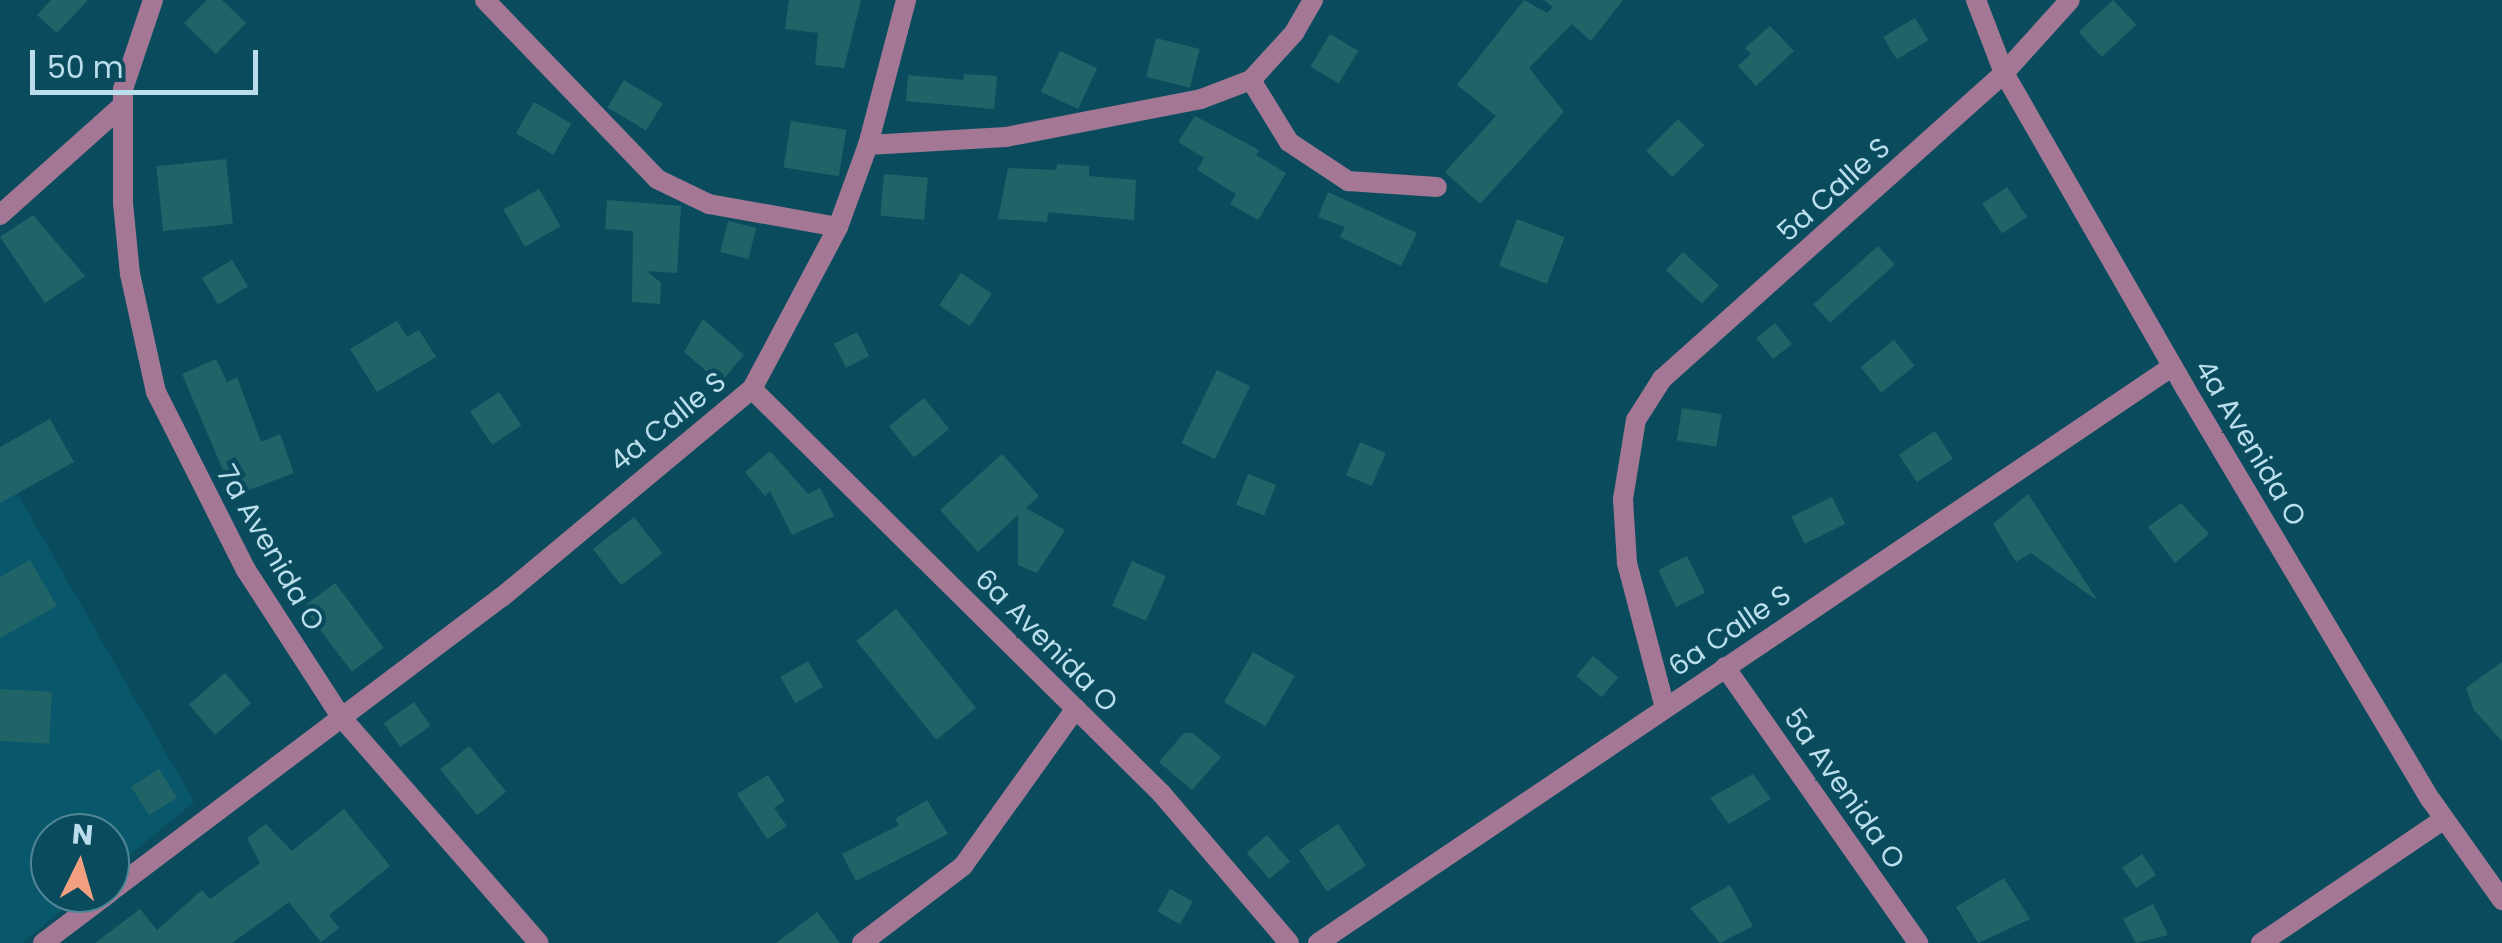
<!DOCTYPE html>
<html>
<head>
<meta charset="utf-8">
<style>
	body { margin:0 }
	#map { position:relative; width:2502px; height:943px; overflow:hidden; background:#0a4c5d; font-family:Poppins,sans-serif }
	div>[style] { position:absolute }
	[style*='--x'] { left:calc(var(--x)*1px); top:calc(var(--y)*1px); width:calc(var(--w)*1px); rotate:calc(var(--a)*1deg) }
	.built>* { inset:0; background:#08576b }
	.building>* { inset:0; background:#216468; transform-origin:0 0 }
	.street>* { height:20px; margin:-10px; padding:0 10px; transform-origin:10px; border-radius:10px; background:#a47894 }
	span { translate:-50% -50%; white-space:nowrap; text-align:center; line-height:1.15; -webkit-text-stroke:9px #0a4c5d; paint-order:stroke }
	.street-label { font-size:28px; color:#badeeb }
	.north { position:absolute; left:30px; top:813px; width:100px; height:100px; box-sizing:border-box; background:#0a4c5d; border:2px solid #508696; border-radius:50%; rotate:5deg; font-size:28px; font-weight:700; line-height:40px; text-align:center; color:#badeeb }
	.north::after { content:''; display:block; margin:auto; width:35px; height:45px; background:#f3a081; clip-path:polygon(50% 0,100% 100%,50% 72%,0 100%) }
	.scale { position:absolute; left:30px; top:50px; width:228px; height:45px; box-sizing:border-box; border:5px solid #badeeb; border-top:0; padding-left:12px; font-size:30px; line-height:35px; white-space:nowrap; color:#badeeb; -webkit-text-stroke:8px #0a4c5d; paint-order:stroke }
</style>
</head>
<body>
<div id="map">
	<div class="built">
		<i style="clip-path:polygon(0 463px,194px 802px,110px 871px,110px 833px,50px 833px,50px 893px,83px 893px,22px 943px,0 943px)"></i>
	</div>
	<div class="building">
		<i style="clip-path:polygon(51px 0,88px 0,57px 33px,37px 15px)"></i>
		<i style="clip-path:polygon(207px 0,222px 0,246px 23px,216px 54px,184px 23px)"></i>
		<i style="clip-path:polygon(789px 0,861px 0,844px 68px,815px 65px,818px 33px,785px 29px)"></i>
		<i style="clip-path:polygon(1524px 0,1547px 13px,1553px 7px,1544px 0,1623px 0,1591px 41px,1572px 24px,1529px 68px,1564px 112px,1480px 204px,1445px 172px,1496px 116px,1457px 85px)"></i>
		<i style="left:2113px;top:0;width:34px;height:47px;rotate:47deg"></i>
		<i style="left:1915px;top:18px;width:26px;height:37px;rotate:59deg"></i>
		<i style="clip-path:polygon(1770px 26px,1794px 51px,1756px 86px,1738px 66px,1751px 54px,1745px 48px)"></i>
		<i style="left:1330px;top:34px;width:33px;height:38px;rotate:31deg"></i>
		<i style="left:1156px;top:38px;width:45px;height:40px;rotate:14deg"></i>
		<i style="left:1060px;top:51px;width:41px;height:45px;rotate:25deg"></i>
		<i style="clip-path:polygon(964px 74px,997px 76px,994px 109px,906px 101px,908px 75px,963px 80px)"></i>
		<i style="left:624px;top:80px;width:45px;height:32px;rotate:31deg"></i>
		<i style="left:534px;top:102px;width:43px;height:36px;rotate:30deg"></i>
		<i style="clip-path:polygon(1195px 116px,1259px 150px,1256px 155px,1286px 173px,1258px 220px,1230px 204px,1236px 194px,1197px 170px,1204px 158px,1178px 142px)"></i>
		<i style="left:1678px;top:119px;width:37px;height:45px;rotate:45deg"></i>
		<i style="left:791px;top:121px;width:56px;height:47px;rotate:9deg"></i>
		<i style="left:226px;top:159px;width:65px;height:70px;rotate:84deg"></i>
		<i style="clip-path:polygon(1057px 164px,1089px 166px,1089px 176px,1136px 180px,1134px 220px,1048px 212px,1047px 222px,998px 219px,1008px 168px,1056px 170px)"></i>
		<i style="left:884px;top:174px;width:44px;height:42px;rotate:5deg"></i>
		<i style="left:2007px;top:187px;width:36px;height:30px;rotate:56deg"></i>
		<i style="left:539px;top:189px;width:43px;height:41px;rotate:60deg"></i>
		<i style="clip-path:polygon(1328px 192px,1417px 233px,1401px 266px,1340px 237px,1345px 227px,1318px 217px)"></i>
		<i style="clip-path:polygon(607px 200px,681px 206px,677px 273px,647px 271px,661px 283px,660px 304px,632px 302px,633px 231px,605px 229px)"></i>
		<i style="clip-path:polygon(33px 215px,85px 276px,45px 303px,0 237px)"></i>
		<i style="left:1517px;top:219px;width:51px;height:50px;rotate:21deg"></i>
		<i style="left:728px;top:221px;width:29px;height:32px;rotate:14deg"></i>
		<i style="left:1878px;top:246px;width:25px;height:87px;rotate:48deg"></i>
		<i style="left:1683px;top:252px;width:49px;height:25px;rotate:43deg"></i>
		<i style="left:232px;top:260px;width:31px;height:35px;rotate:59deg"></i>
		<i style="left:961px;top:273px;width:37px;height:39px;rotate:34deg"></i>
		<i style="clip-path:polygon(703px 319px,744px 355px,720px 383px,684px 352px)"></i>
		<i style="clip-path:polygon(397px 321px,407px 337px,419px 330px,436px 357px,377px 392px,350px 349px)"></i>
		<i style="left:1775px;top:323px;width:27px;height:24px;rotate:51deg"></i>
		<i style="left:857px;top:332px;width:27px;height:26px;rotate:63deg"></i>
		<i style="left:1894px;top:340px;width:33px;height:43px;rotate:51deg"></i>
		<i style="clip-path:polygon(216px 359px,227px 382px,237px 377px,261px 442px,280px 434px,294px 473px,234px 496px,182px 374px)"></i>
		<i style="left:1217px;top:370px;width:37px;height:81px;rotate:26deg"></i>
		<i style="left:499px;top:392px;width:40px;height:35px;rotate:56deg"></i>
		<i style="left:924px;top:398px;width:40px;height:45px;rotate:51deg"></i>
		<i style="left:1682px;top:408px;width:40px;height:33px;rotate:9deg"></i>
		<i style="clip-path:polygon(50px 419px,74px 462px,0 503px,0 447px)"></i>
		<i style="left:1935px;top:431px;width:33px;height:43px;rotate:57deg"></i>
		<i style="left:1360px;top:442px;width:28px;height:36px;rotate:23deg"></i>
		<i style="clip-path:polygon(770px 451px,808px 494px,820px 488px,834px 516px,792px 535px,770px 491px,765px 496px,745px 472px)"></i>
		<i style="clip-path:polygon(1002px 454px,1039px 496px,1026px 508px,1065px 530px,1037px 573px,1018px 565px,1018px 515px,978px 552px,940px 510px)"></i>
		<i style="left:1248px;top:474px;width:30px;height:33px;rotate:21deg"></i>
		<i style="clip-path:polygon(2028px 494px,2096px 598px,2095px 599px,2031px 553px,2016px 562px,1993px 524px)"></i>
		<i style="left:1832px;top:497px;width:30px;height:45px;rotate:64deg"></i>
		<i style="clip-path:polygon(2181px 503px,2209px 534px,2175px 563px,2148px 527px)"></i>
		<i style="left:634px;top:517px;width:46px;height:52px;rotate:52deg"></i>
		<i style="left:1687px;top:556px;width:41px;height:32px;rotate:64deg"></i>
		<i style="clip-path:polygon(30px 560px,57px 606px,0 638px,0 577px)"></i>
		<i style="left:1132px;top:561px;width:37px;height:49px;rotate:24deg"></i>
		<i style="left:335px;top:583px;width:81px;height:40px;rotate:53deg"></i>
		<i style="left:896px;top:609px;width:127px;height:51px;rotate:51deg"></i>
		<i style="left:1253px;top:652px;width:48px;height:58px;rotate:30deg"></i>
		<i style="left:1593px;top:656px;width:33px;height:26px;rotate:40deg"></i>
		<i style="left:808px;top:661px;width:30px;height:32px;rotate:60deg"></i>
		<i style="clip-path:polygon(2502px 662px,2502px 741px,2474px 710px,2466px 688px)"></i>
		<i style="left:225px;top:673px;width:40px;height:48px;rotate:49deg"></i>
		<i style="left:0;top:689px;width:52px;height:52px;rotate:3deg"></i>
		<i style="left:414px;top:702px;width:29px;height:37px;rotate:55deg"></i>
		<i style="clip-path:polygon(1184px 733px,1193px 733px,1221px 757px,1192px 790px,1159px 762px)"></i>
		<i style="left:469px;top:746px;width:59px;height:37px;rotate:51deg"></i>
		<i style="left:159px;top:769px;width:34px;height:33px;rotate:58deg"></i>
		<i style="clip-path:polygon(1753px 774px,1771px 799px,1729px 824px,1710px 798px)"></i>
		<i style="clip-path:polygon(768px 775px,785px 801px,774px 808px,787px 826px,767px 839px,737px 794px)"></i>
		<i style="clip-path:polygon(927px 800px,948px 834px,856px 881px,842px 854px,899px 825px,895px 819px)"></i>
		<i style="clip-path:polygon(344px 809px,390px 866px,329px 915px,339px 928px,321px 942px,289px 902px,232px 943px,95px 943px,140px 909px,157px 930px,202px 890px,210px 899px,260px 863px,247px 838px,266px 824px,292px 851px)"></i>
		<i style="left:1338px;top:824px;width:50px;height:47px;rotate:56deg"></i>
		<i style="left:1267px;top:835px;width:35px;height:27px;rotate:49deg"></i>
		<i style="left:2142px;top:854px;width:25px;height:24px;rotate:56deg"></i>
		<i style="clip-path:polygon(2004px 878px,2030px 919px,1978px 943px,1956px 907px)"></i>
		<i style="clip-path:polygon(1730px 885px,1753px 926px,1720px 943px,1690px 908px)"></i>
		<i style="left:1170px;top:889px;width:26px;height:26px;rotate:29deg"></i>
		<i style="clip-path:polygon(2153px 904px,2168px 935px,2136px 943px,2123px 919px)"></i>
		<i style="clip-path:polygon(817px 912px,840px 943px,776px 943px)"></i>
	</div>
	<div class="street">
		<i style="--x:153;--y:0;--w:94;--a:108.6"></i>
		<i style="--x:123;--y:89;--w:114;--a:90"></i>
		<i style="--x:123;--y:203;--w:71;--a:84.4"></i>
		<i style="--x:130;--y:274;--w:121;--a:77.6"></i>
		<i style="--x:156;--y:392;--w:199;--a:63.2"></i>
		<i style="--x:246;--y:570;--w:175;--a:57.1"></i>
		<i style="--x:341;--y:717;--w:300;--a:48.8"></i>
		<i style="--x:485;--y:0;--w:248;--a:46.1"></i>
		<i style="--x:657;--y:179;--w:58;--a:25.7"></i>
		<i style="--x:709;--y:204;--w:131;--a:10.1"></i>
		<i style="--x:1976;--y:0;--w:78;--a:69"></i>
		<i style="--x:2004;--y:73;--w:363;--a:60.1"></i>
		<i style="--x:2185;--y:388;--w:480;--a:59.2"></i>
		<i style="--x:2431;--y:800;--w:123;--a:54.6"></i>
		<i style="--x:1251;--y:80;--w:73;--a:58.5"></i>
		<i style="--x:1289;--y:142;--w:71;--a:33.5"></i>
		<i style="--x:1348;--y:181;--w:89;--a:3.9"></i>
		<i style="--x:868;--y:145;--w:138;--a:-3.3"></i>
		<i style="--x:1006;--y:137;--w:199;--a:-11"></i>
		<i style="--x:1201;--y:99;--w:53;--a:-20.8"></i>
		<i style="--x:1251;--y:80;--w:64;--a:-47.5"></i>
		<i style="--x:1294;--y:33;--w:38;--a:-60"></i>
		<i style="--x:0;--y:215;--w:165;--a:-41.8"></i>
		<i style="--x:752;--y:389;--w:575;--a:44.65"></i>
		<i style="--x:1161;--y:793;--w:197;--a:49.5"></i>
		<i style="--x:1725;--y:667;--w:337;--a:55"></i>
		<i style="--x:1665;--y:708;--w:150;--a:-104.7"></i>
		<i style="--x:1627;--y:563;--w:64;--a:-93.6"></i>
		<i style="--x:1623;--y:499;--w:80;--a:-80.7"></i>
		<i style="--x:1636;--y:420;--w:49;--a:-57.6"></i>
		<i style="--x:1662;--y:379;--w:459;--a:-41.8"></i>
		<i style="--x:2004;--y:73;--w:98;--a:-47.9"></i>
		<i style="--x:110;--y:892;--w:491;--a:-37"></i>
		<i style="--x:502;--y:597;--w:325;--a:-39.8"></i>
		<i style="--x:752;--y:389;--w:183;--a:-62"></i>
		<i style="--x:838;--y:227;--w:87;--a:-69.9"></i>
		<i style="--x:868;--y:145;--w:150;--a:-75.3"></i>
		<i style="--x:43;--y:943;--w:83;--a:-37.1"></i>
		<i style="--x:862;--y:943;--w:127;--a:-37.3"></i>
		<i style="--x:963;--y:866;--w:194;--a:-54.4"></i>
		<i style="--x:1318;--y:943;--w:1031;--a:-34.01"></i>
		<i style="--x:2261;--y:943;--w:221;--a:-34.1"></i>
	</div>
	<div class="street-label">
		<span style="left:1834px;top:190px;rotate:-42deg">5a Calle S</span>
		<span style="left:668px;top:422px;rotate:-39deg">4a Calle S</span>
		<span style="left:2250px;top:443px;rotate:59deg">4a Avenida O</span>
		<span style="left:270px;top:548px;rotate:60deg">7a Avenida O</span>
		<span style="left:1730px;top:631px;rotate:-34deg">6a Calle S</span>
		<span style="left:1046px;top:641px;rotate:45deg">6a Avenida O</span>
		<span style="left:1844px;top:789px;rotate:55deg">5a Avenida O</span>
	</div>
	<div class="north">N</div>
	<div class="scale">50 m</div>
</div>
</body>
</html>
